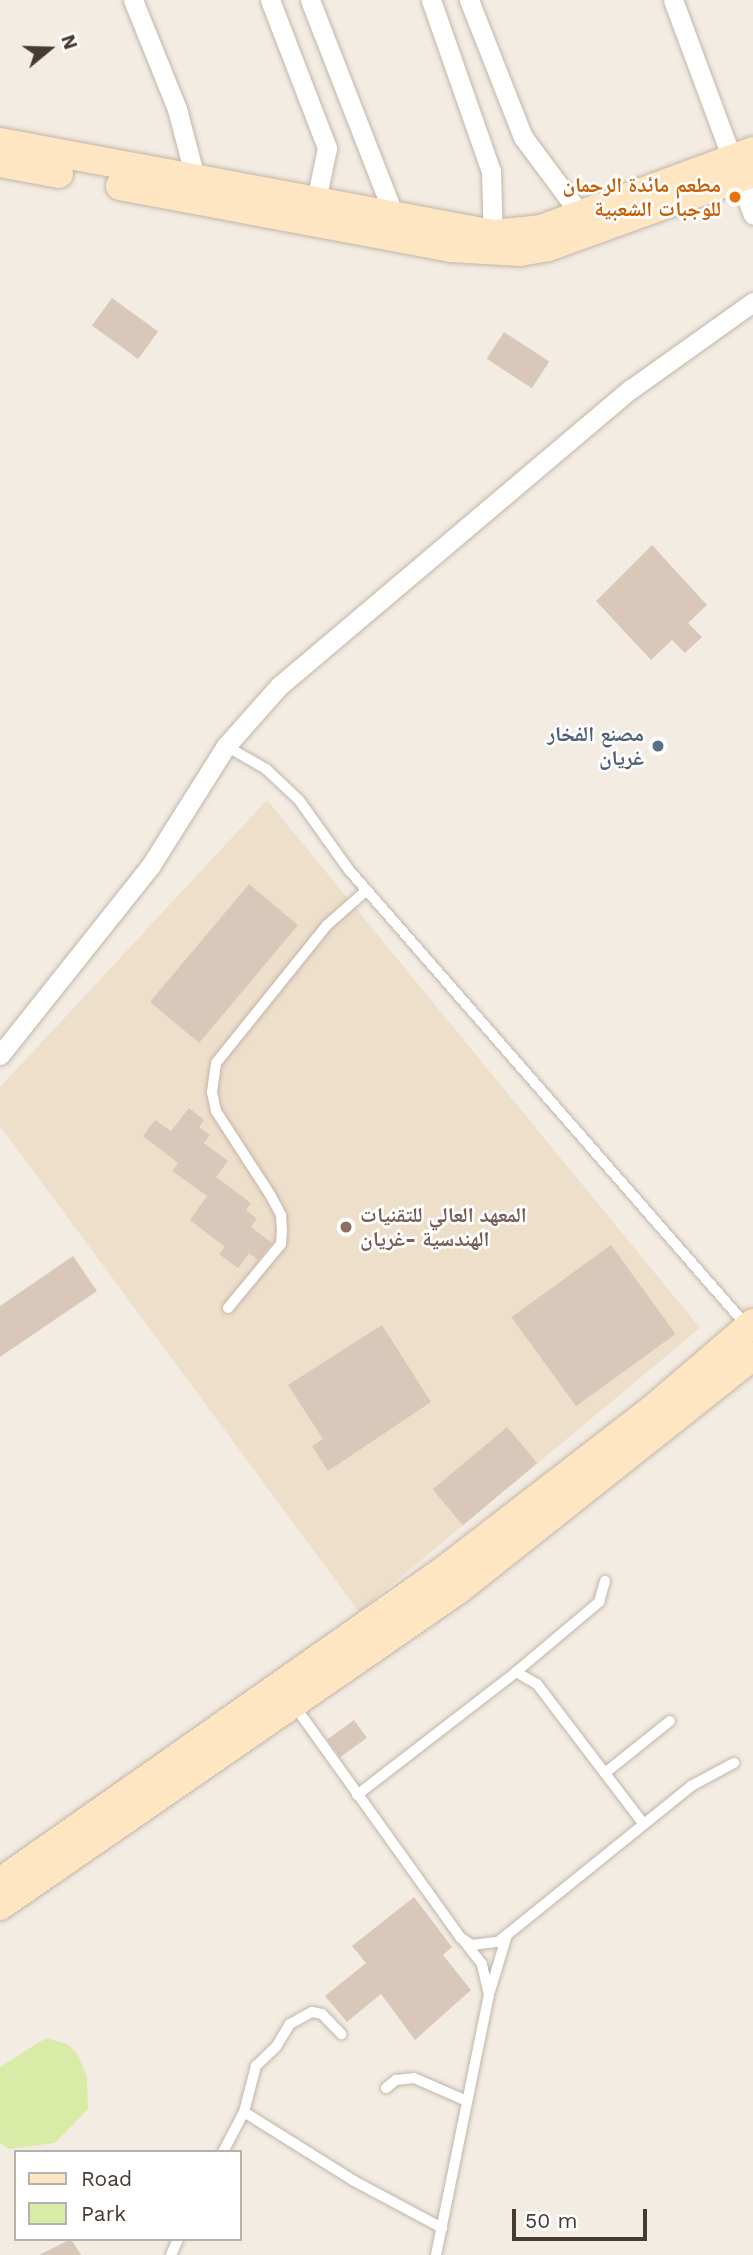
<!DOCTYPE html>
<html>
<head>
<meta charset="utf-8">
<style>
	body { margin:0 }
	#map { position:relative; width:753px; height:2255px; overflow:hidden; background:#f3ece3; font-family:"Work Sans","Noto Naskh Arabic",sans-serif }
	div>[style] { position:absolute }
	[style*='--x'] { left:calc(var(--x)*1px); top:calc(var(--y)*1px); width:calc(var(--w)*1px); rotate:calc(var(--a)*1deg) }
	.education>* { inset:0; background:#eedfcb }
	.green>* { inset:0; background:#d9eca7 }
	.building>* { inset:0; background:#d9c8ba; transform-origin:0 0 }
	.roads { filter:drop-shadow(0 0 2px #c3b5a8) drop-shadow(0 0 2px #c3b5a8) }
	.service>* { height:10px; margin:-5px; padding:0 5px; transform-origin:5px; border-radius:5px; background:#fff }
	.minor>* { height:19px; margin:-9.5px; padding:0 9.5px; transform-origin:9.5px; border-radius:9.5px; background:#fff }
	.secondary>* { height:28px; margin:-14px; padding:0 14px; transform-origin:14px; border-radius:14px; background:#ffe6c2 }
	.dots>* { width:19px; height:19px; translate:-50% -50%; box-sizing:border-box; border:4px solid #fff; border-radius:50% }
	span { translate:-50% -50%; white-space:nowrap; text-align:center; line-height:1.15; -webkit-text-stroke:5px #fff; paint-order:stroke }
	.food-label { font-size:21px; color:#c56008; font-weight:700 }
	.right { translate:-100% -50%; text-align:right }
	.service-label { font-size:21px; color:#4e5e75; font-weight:700 }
	.education-label { font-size:21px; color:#785e54; font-weight:700 }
	.left { translate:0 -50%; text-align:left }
	.legend { position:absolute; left:14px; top:2150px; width:228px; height:91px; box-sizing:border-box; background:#fff; border:2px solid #b5b1ad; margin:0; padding:9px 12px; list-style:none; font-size:21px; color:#463b33 }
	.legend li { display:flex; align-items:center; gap:14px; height:35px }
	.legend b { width:35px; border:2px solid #b5b1ad }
	.north { position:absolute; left:14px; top:14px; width:70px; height:70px; -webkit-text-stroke:5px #fff; paint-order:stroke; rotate:71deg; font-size:19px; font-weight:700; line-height:28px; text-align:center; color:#463b33 }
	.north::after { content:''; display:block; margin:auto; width:24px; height:32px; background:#463b33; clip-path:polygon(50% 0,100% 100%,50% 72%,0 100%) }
	.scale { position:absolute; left:512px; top:2209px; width:135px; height:32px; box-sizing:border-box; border:4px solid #463b33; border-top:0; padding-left:9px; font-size:21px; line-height:24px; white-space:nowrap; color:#463b33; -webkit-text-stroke:5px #fff; paint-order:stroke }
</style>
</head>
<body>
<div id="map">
	<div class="education">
		<i style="clip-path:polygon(267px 800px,700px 1328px,359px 1612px,0 1126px,0 1087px)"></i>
	</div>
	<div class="green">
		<i style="clip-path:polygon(46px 2038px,67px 2044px,77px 2053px,87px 2076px,88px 2109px,55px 2143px,9px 2149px,0 2143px,0 2067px)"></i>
	</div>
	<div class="building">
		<i style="left:112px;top:298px;width:57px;height:34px;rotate:36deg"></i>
		<i style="left:504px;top:332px;width:54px;height:32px;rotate:33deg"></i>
		<i style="clip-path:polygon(652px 545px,707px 605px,688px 623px,702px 637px,685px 653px,672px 640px,651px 660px,596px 601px)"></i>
		<i style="left:249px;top:884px;width:64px;height:154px;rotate:40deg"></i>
		<i style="clip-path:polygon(189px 1108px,204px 1120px,199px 1127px,210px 1135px,204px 1143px,228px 1161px,216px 1177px,251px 1203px,246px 1210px,257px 1219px,251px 1227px,272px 1243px,258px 1260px,249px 1253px,238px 1268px,219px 1254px,225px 1247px,190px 1220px,207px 1196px,172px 1171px,178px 1163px,143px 1136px,155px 1120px,171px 1131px)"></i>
		<i style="left:611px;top:1245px;width:110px;height:123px;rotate:54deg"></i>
		<i style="clip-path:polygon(73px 1256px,97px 1291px,0 1357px,0 1306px)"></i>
		<i style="clip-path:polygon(382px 1325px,431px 1402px,328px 1471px,312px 1446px,323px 1439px,288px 1385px)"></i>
		<i style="left:507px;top:1427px;width:47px;height:97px;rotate:50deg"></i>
		<i style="left:354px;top:1720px;width:22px;height:33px;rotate:54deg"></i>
		<i style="clip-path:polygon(414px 1897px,452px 1947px,443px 1955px,471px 1990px,415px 2040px,381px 1994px,347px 2022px,325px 1996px,366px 1963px,352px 1946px)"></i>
		<i style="clip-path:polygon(71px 2239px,81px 2255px,39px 2255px)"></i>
	</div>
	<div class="roads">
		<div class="service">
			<i style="--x:226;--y:746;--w:46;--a:29.9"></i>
			<i style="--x:266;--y:769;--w:45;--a:43.2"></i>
			<i style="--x:299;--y:800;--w:86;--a:54.5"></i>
			<i style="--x:349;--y:870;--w:604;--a:48.89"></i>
			<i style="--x:228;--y:1308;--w:83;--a:-50.4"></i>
			<i style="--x:281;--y:1244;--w:14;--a:-86"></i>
			<i style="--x:282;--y:1230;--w:15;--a:-94"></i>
			<i style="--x:281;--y:1215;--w:21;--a:-118"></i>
			<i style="--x:271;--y:1196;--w:101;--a:-122.9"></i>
			<i style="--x:216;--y:1111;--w:19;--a:-102"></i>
			<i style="--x:212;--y:1092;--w:29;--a:-82"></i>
			<i style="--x:216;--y:1063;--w:177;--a:-51.2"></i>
			<i style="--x:327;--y:925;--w:53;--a:-41.2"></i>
			<i style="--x:516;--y:1672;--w:109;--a:-40.1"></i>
			<i style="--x:599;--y:1602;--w:22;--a:-74"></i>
			<i style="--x:294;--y:1705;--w:287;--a:54.4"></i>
			<i style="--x:461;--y:1938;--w:13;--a:32"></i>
			<i style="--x:472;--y:1945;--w:26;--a:-7"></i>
			<i style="--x:498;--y:1942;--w:248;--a:-38.9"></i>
			<i style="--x:691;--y:1786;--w:49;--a:-28.1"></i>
			<i style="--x:605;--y:1773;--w:83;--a:-38.7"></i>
			<i style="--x:357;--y:1795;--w:201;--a:-37.7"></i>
			<i style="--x:516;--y:1672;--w:24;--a:30"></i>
			<i style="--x:537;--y:1684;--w:175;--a:52.7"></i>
			<i style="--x:490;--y:1991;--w:59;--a:-73.1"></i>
			<i style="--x:386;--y:2088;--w:13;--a:-39"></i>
			<i style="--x:396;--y:2080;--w:18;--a:-6"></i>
			<i style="--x:414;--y:2078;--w:58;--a:23.5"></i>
			<i style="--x:244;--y:2112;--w:130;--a:32.1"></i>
			<i style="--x:354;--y:2181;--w:100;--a:28.1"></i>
			<i style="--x:223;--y:2152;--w:45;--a:-62.3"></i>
			<i style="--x:244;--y:2112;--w:48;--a:-75.4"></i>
			<i style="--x:256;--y:2066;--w:28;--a:-44"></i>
			<i style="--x:276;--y:2047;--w:27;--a:-59"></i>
			<i style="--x:290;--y:2024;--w:25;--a:-29"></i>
			<i style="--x:312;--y:2012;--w:10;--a:11"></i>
			<i style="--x:322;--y:2014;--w:28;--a:46"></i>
			<i style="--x:171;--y:2255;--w:17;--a:-66"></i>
			<i style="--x:436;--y:2255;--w:265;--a:-78.5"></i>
			<i style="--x:489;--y:1995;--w:32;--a:-103"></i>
			<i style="--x:482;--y:1964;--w:29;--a:-128"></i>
		</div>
		<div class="minor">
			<i style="--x:133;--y:0;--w:118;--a:68"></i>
			<i style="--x:177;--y:109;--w:83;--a:75.3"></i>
			<i style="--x:270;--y:0;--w:159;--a:68.9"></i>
			<i style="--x:327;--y:148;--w:63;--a:101.8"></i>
			<i style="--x:310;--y:0;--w:234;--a:68.7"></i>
			<i style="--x:431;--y:0;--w:181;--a:70.7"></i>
			<i style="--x:491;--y:171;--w:73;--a:88.4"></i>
			<i style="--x:469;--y:0;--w:147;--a:68.5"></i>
			<i style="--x:523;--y:137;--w:97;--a:53.4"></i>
			<i style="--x:673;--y:0;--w:229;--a:69.6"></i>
			<i style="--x:0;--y:1055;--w:243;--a:-51.5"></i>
			<i style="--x:151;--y:865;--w:141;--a:-57.8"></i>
			<i style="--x:226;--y:746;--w:80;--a:-48.5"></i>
			<i style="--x:279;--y:686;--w:461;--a:-40.2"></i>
			<i style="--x:631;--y:389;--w:150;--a:-35.5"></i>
		</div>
		<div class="secondary">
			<i style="--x:0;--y:142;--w:502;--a:10.57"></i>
			<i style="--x:493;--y:234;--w:48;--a:-5.9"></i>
			<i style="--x:541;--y:229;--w:226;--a:-20.2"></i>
			<i style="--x:0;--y:163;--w:60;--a:10.6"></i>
			<i style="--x:120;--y:186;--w:337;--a:10.6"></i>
			<i style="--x:451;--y:248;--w:69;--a:3.3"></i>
			<i style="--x:520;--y:252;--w:28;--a:-10"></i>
			<i style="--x:548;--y:247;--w:218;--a:-19.8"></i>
			<i style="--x:0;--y:1882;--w:541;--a:-35.07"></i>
			<i style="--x:443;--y:1571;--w:268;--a:-37.7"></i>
			<i style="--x:655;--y:1407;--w:129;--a:-40.6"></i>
			<i style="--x:0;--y:1906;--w:556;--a:-34.6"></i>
			<i style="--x:458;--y:1590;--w:377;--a:-38.4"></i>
		</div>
	</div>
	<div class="dots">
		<i style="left:735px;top:197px;background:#e8710a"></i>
		<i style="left:658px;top:746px;background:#5c6f8a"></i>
		<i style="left:346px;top:1227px;background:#8d6e63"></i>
	</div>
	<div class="food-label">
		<span class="right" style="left:721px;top:197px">مطعم مائدة الرحمان<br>للوجبات الشعبية</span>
	</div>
	<div class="service-label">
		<span class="right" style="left:644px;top:746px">مصنع الفخار<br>غريان</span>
	</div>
	<div class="education-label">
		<span class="left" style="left:360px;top:1227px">المعهد العالي للتقنيات<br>الهندسية -غريان</span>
	</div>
	<ul class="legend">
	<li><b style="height:9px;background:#ffe6c2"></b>Road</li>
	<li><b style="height:19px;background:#d9eca7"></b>Park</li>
	</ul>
	<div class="north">N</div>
	<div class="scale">50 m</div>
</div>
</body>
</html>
